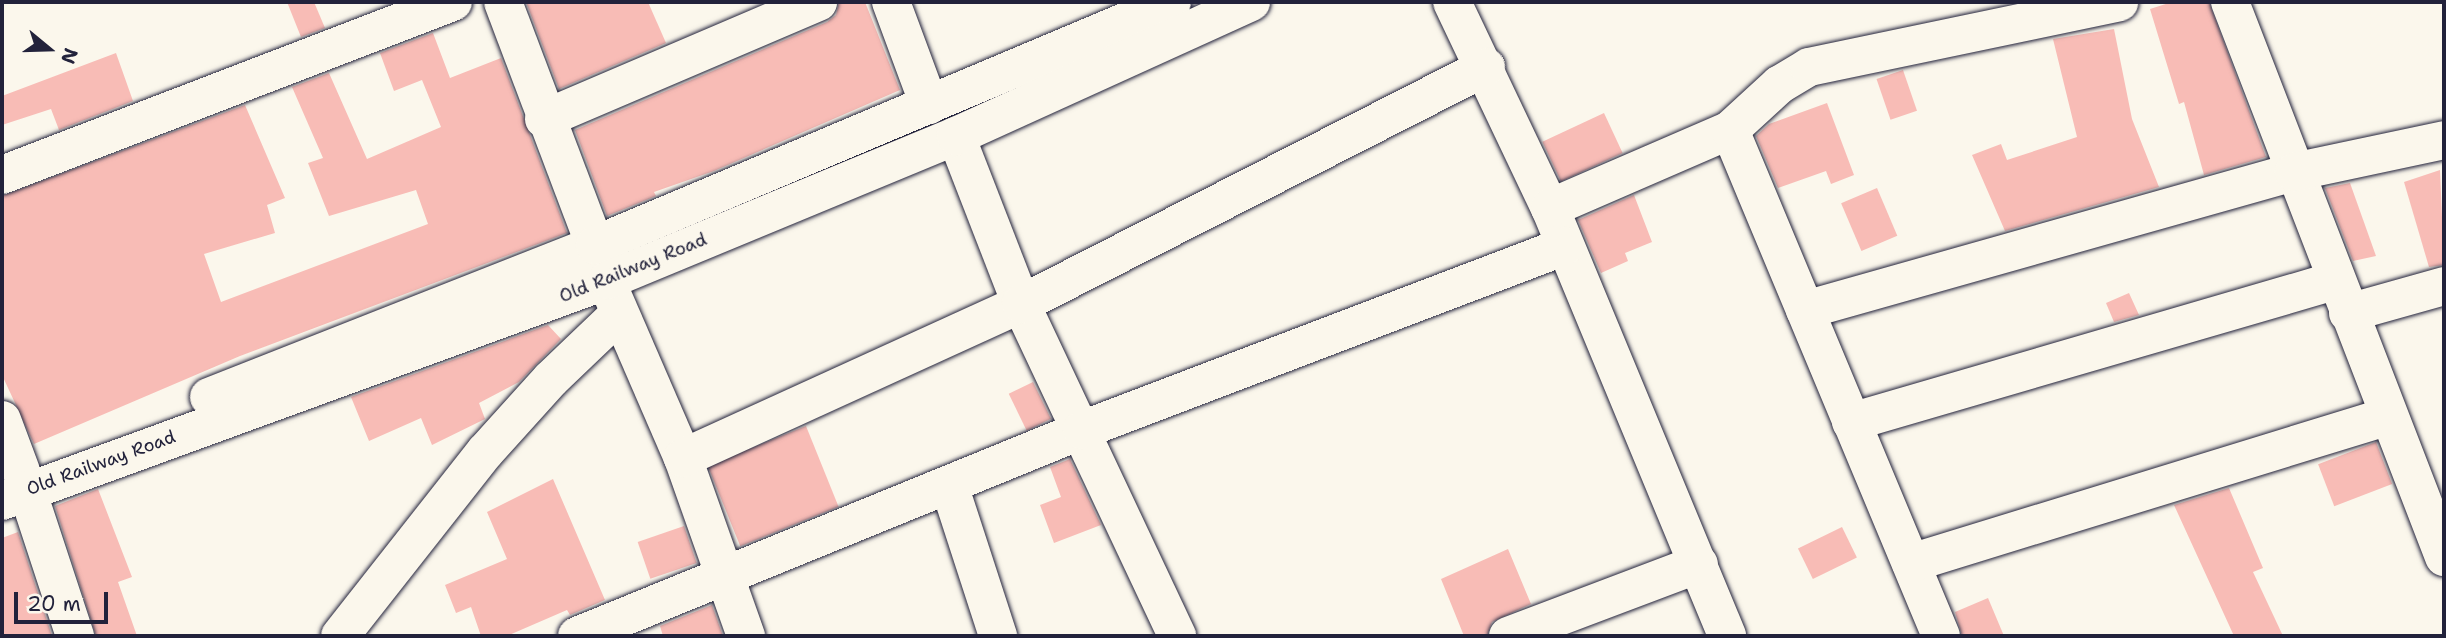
<!DOCTYPE html>
<html>
<head>
<meta charset="utf-8">
<style>
	body { margin:0 }
	#map { position:relative; width:2446px; height:638px; overflow:hidden; background:#fbf7ec; font-family:"Shantell Sans",sans-serif }
	div>[style] { position:absolute }
	[style*='--x'] { left:calc(var(--x)*1px); top:calc(var(--y)*1px); width:calc(var(--w)*1px); rotate:calc(var(--a)*1deg) }
	.building>* { inset:0; background:#f8bcb6; transform-origin:0 0 }
	.roads { filter:drop-shadow(0 0 2px #22223b) drop-shadow(0 0 2px #22223b) }
	.minor>* { height:38px; margin:-19px; padding:0 19px; transform-origin:19px; border-radius:19px; background:#fbf7ec }
	.secondary>* { height:38px; margin:-19px; padding:0 19px; transform-origin:19px; border-radius:19px; background:#fbf7ec }
	span { translate:-50% -50%; white-space:nowrap; text-align:center; line-height:1.15; -webkit-text-stroke:6px #fbf7ec; paint-order:stroke }
	.street-label { font-size:18px; color:#22223b }
	.frame { position:absolute; inset:0; border:4px solid #22223b; pointer-events:none }
	.north { position:absolute; left:14px; top:14px; width:70px; height:70px; -webkit-text-stroke:5px #fbf7ec; paint-order:stroke; rotate:109deg; font-size:19px; font-weight:700; line-height:28px; text-align:center; color:#22223b }
	.north::after { content:''; display:block; margin:auto; width:24px; height:32px; background:#22223b; clip-path:polygon(50% 0,100% 100%,50% 72%,0 100%) }
	.scale { position:absolute; left:14px; top:592px; width:94px; height:32px; box-sizing:border-box; border:4px solid #22223b; border-top:0; padding-left:9px; font-size:21px; line-height:24px; white-space:nowrap; color:#22223b; -webkit-text-stroke:5px #fbf7ec; paint-order:stroke }
</style>
</head>
<body>
<div id="map">
	<div class="building">
		<i style="clip-path:polygon(287px 2px,314px 2px,325px 28px,301px 37px)"></i>
		<i style="clip-path:polygon(526px 2px,648px 2px,666px 43px,559px 89px)"></i>
		<i style="clip-path:polygon(839px 2px,865px 2px,900px 90px,714px 171px,654px 192px,656px 196px,607px 216px,575px 130px,827px 22px,836px 15px)"></i>
		<i style="clip-path:polygon(2172px 2px,2209px 2px,2266px 157px,2204px 175px,2184px 102px,2179px 104px,2150px 9px)"></i>
		<i style="clip-path:polygon(2114px 29px,2132px 119px,2159px 187px,2005px 231px,1972px 155px,2001px 144px,2007px 160px,2077px 137px,2053px 39px)"></i>
		<i style="clip-path:polygon(433px 33px,450px 78px,501px 58px,567px 233px,240px 356px,34px 444px,2px 375px,2px 196px,245px 105px,285px 198px,267px 205px,275px 233px,204px 254px,221px 302px,428px 224px,416px 190px,329px 216px,308px 163px,323px 158px,292px 87px,329px 73px,367px 159px,441px 127px,422px 80px,394px 91px,380px 53px)"></i>
		<i style="clip-path:polygon(116px 53px,133px 101px,59px 130px,51px 109px,2px 125px,2px 96px)"></i>
		<i style="left:1903px;top:70px;width:43px;height:28px;rotate:71deg"></i>
		<i style="clip-path:polygon(1827px 103px,1854px 175px,1831px 184px,1826px 171px,1778px 188px,1756px 136px,1769px 124px)"></i>
		<i style="left:1604px;top:113px;width:44px;height:68px;rotate:65deg"></i>
		<i style="clip-path:polygon(2440px 170px,2444px 265px,2429px 267px,2404px 182px)"></i>
		<i style="clip-path:polygon(2350px 183px,2376px 256px,2353px 261px,2325px 188px)"></i>
		<i style="left:1877px;top:188px;width:52px;height:39px;rotate:67deg"></i>
		<i style="clip-path:polygon(1634px 195px,1652px 242px,1625px 253px,1628px 261px,1601px 273px,1578px 220px)"></i>
		<i style="clip-path:polygon(2129px 293px,2139px 315px,2114px 322px,2106px 303px)"></i>
		<i style="clip-path:polygon(548px 325px,561px 339px,519px 382px,479px 403px,485px 419px,432px 445px,421px 418px,369px 441px,351px 397px)"></i>
		<i style="left:1033px;top:382px;width:41px;height:27px;rotate:64deg"></i>
		<i style="left:806px;top:426px;width:87px;height:106px;rotate:68deg"></i>
		<i style="left:2376px;top:442px;width:45px;height:62px;rotate:69deg"></i>
		<i style="clip-path:polygon(1070px 459px,1101px 525px,1054px 543px,1040px 505px,1061px 497px,1050px 467px)"></i>
		<i style="clip-path:polygon(553px 479px,605px 600px,570px 615px,567px 610px,507px 636px,481px 636px,471px 607px,456px 613px,445px 585px,507px 559px,487px 512px)"></i>
		<i style="clip-path:polygon(2229px 488px,2263px 568px,2253px 572px,2283px 636px,2234px 636px,2174px 505px)"></i>
		<i style="clip-path:polygon(98px 489px,132px 577px,118px 582px,137px 636px,96px 636px,55px 506px)"></i>
		<i style="left:684px;top:526px;width:39px;height:49px;rotate:71deg"></i>
		<i style="left:1842px;top:527px;width:34px;height:49px;rotate:64deg"></i>
		<i style="clip-path:polygon(18px 532px,52px 636px,2px 636px,2px 538px)"></i>
		<i style="clip-path:polygon(1508px 549px,1531px 604px,1492px 622px,1487px 636px,1464px 636px,1441px 579px)"></i>
		<i style="clip-path:polygon(1988px 598px,2004px 636px,1962px 636px,1955px 612px)"></i>
		<i style="clip-path:polygon(712px 605px,723px 636px,663px 636px,660px 626px)"></i>
	</div>
	<div class="roads">
		<div class="minor">
			<i style="--x:503;--y:2;--w:260;--a:69.3"></i>
			<i style="--x:891;--y:2;--w:110;--a:69.7"></i>
			<i style="--x:1452;--y:2;--w:228;--a:64.6"></i>
			<i style="--x:1550;--y:208;--w:463;--a:67.5"></i>
			<i style="--x:2230;--y:2;--w:595;--a:68.91"></i>
			<i style="--x:544;--y:119;--w:298;--a:-23.1"></i>
			<i style="--x:1730;--y:130;--w:548;--a:67.36"></i>
			<i style="--x:956;--y:136;--w:180;--a:68.8"></i>
			<i style="--x:1021;--y:304;--w:367;--a:64.8"></i>
			<i style="--x:2;--y:175;--w:483;--a:-21"></i>
			<i style="--x:1550;--y:208;--w:196;--a:-23.4"></i>
			<i style="--x:1730;--y:130;--w:67;--a:-42.6"></i>
			<i style="--x:1779;--y:85;--w:35;--a:-31"></i>
			<i style="--x:1809;--y:67;--w:317;--a:-11.8"></i>
			<i style="--x:611;--y:292;--w:181;--a:66.6"></i>
			<i style="--x:683;--y:458;--w:189;--a:70.5"></i>
			<i style="--x:1805;--y:310;--w:508;--a:-15.76"></i>
			<i style="--x:2294;--y:172;--w:153;--a:-12"></i>
			<i style="--x:2348;--y:313;--w:100;--a:-15.7"></i>
			<i style="--x:2;--y:420;--w:54;--a:69.6"></i>
			<i style="--x:1851;--y:422;--w:503;--a:-16.27"></i>
			<i style="--x:683;--y:458;--w:371;--a:-24.5"></i>
			<i style="--x:1021;--y:304;--w:522;--a:-27.01"></i>
			<i style="--x:950;--y:488;--w:156;--a:72"></i>
			<i style="--x:27;--y:490;--w:154;--a:71.8"></i>
			<i style="--x:1911;--y:563;--w:499;--a:-17.1"></i>
			<i style="--x:340;--y:636;--w:234;--a:-51.8"></i>
			<i style="--x:485;--y:452;--w:98;--a:-47.9"></i>
			<i style="--x:551;--y:379;--w:93;--a:-43.7"></i>
			<i style="--x:577;--y:636;--w:545;--a:-22.19"></i>
			<i style="--x:1082;--y:430;--w:517;--a:-20.85"></i>
			<i style="--x:1508;--y:636;--w:204;--a:-20.7"></i>
		</div>
		<div class="secondary">
			<i style="--x:209;--y:397;--w:415;--a:-21.5"></i>
			<i style="--x:595;--y:245;--w:626;--a:-22.84"></i>
			<i style="--x:2;--y:501;--w:645;--a:-20.04"></i>
			<i style="--x:608;--y:280;--w:377;--a:-22.5"></i>
			<i style="--x:956;--y:136;--w:324;--a:-24.4"></i>
		</div>
	</div>
	<div class="street-label">
		<span style="left:633px;top:268px;rotate:-22deg">Old Railway Road</span>
		<span style="left:101px;top:463px;rotate:-20deg">Old Railway Road</span>
	</div>
	<div class="frame"></div>
	<div class="north">N</div>
	<div class="scale">20 m</div>
</div>
</body>
</html>
